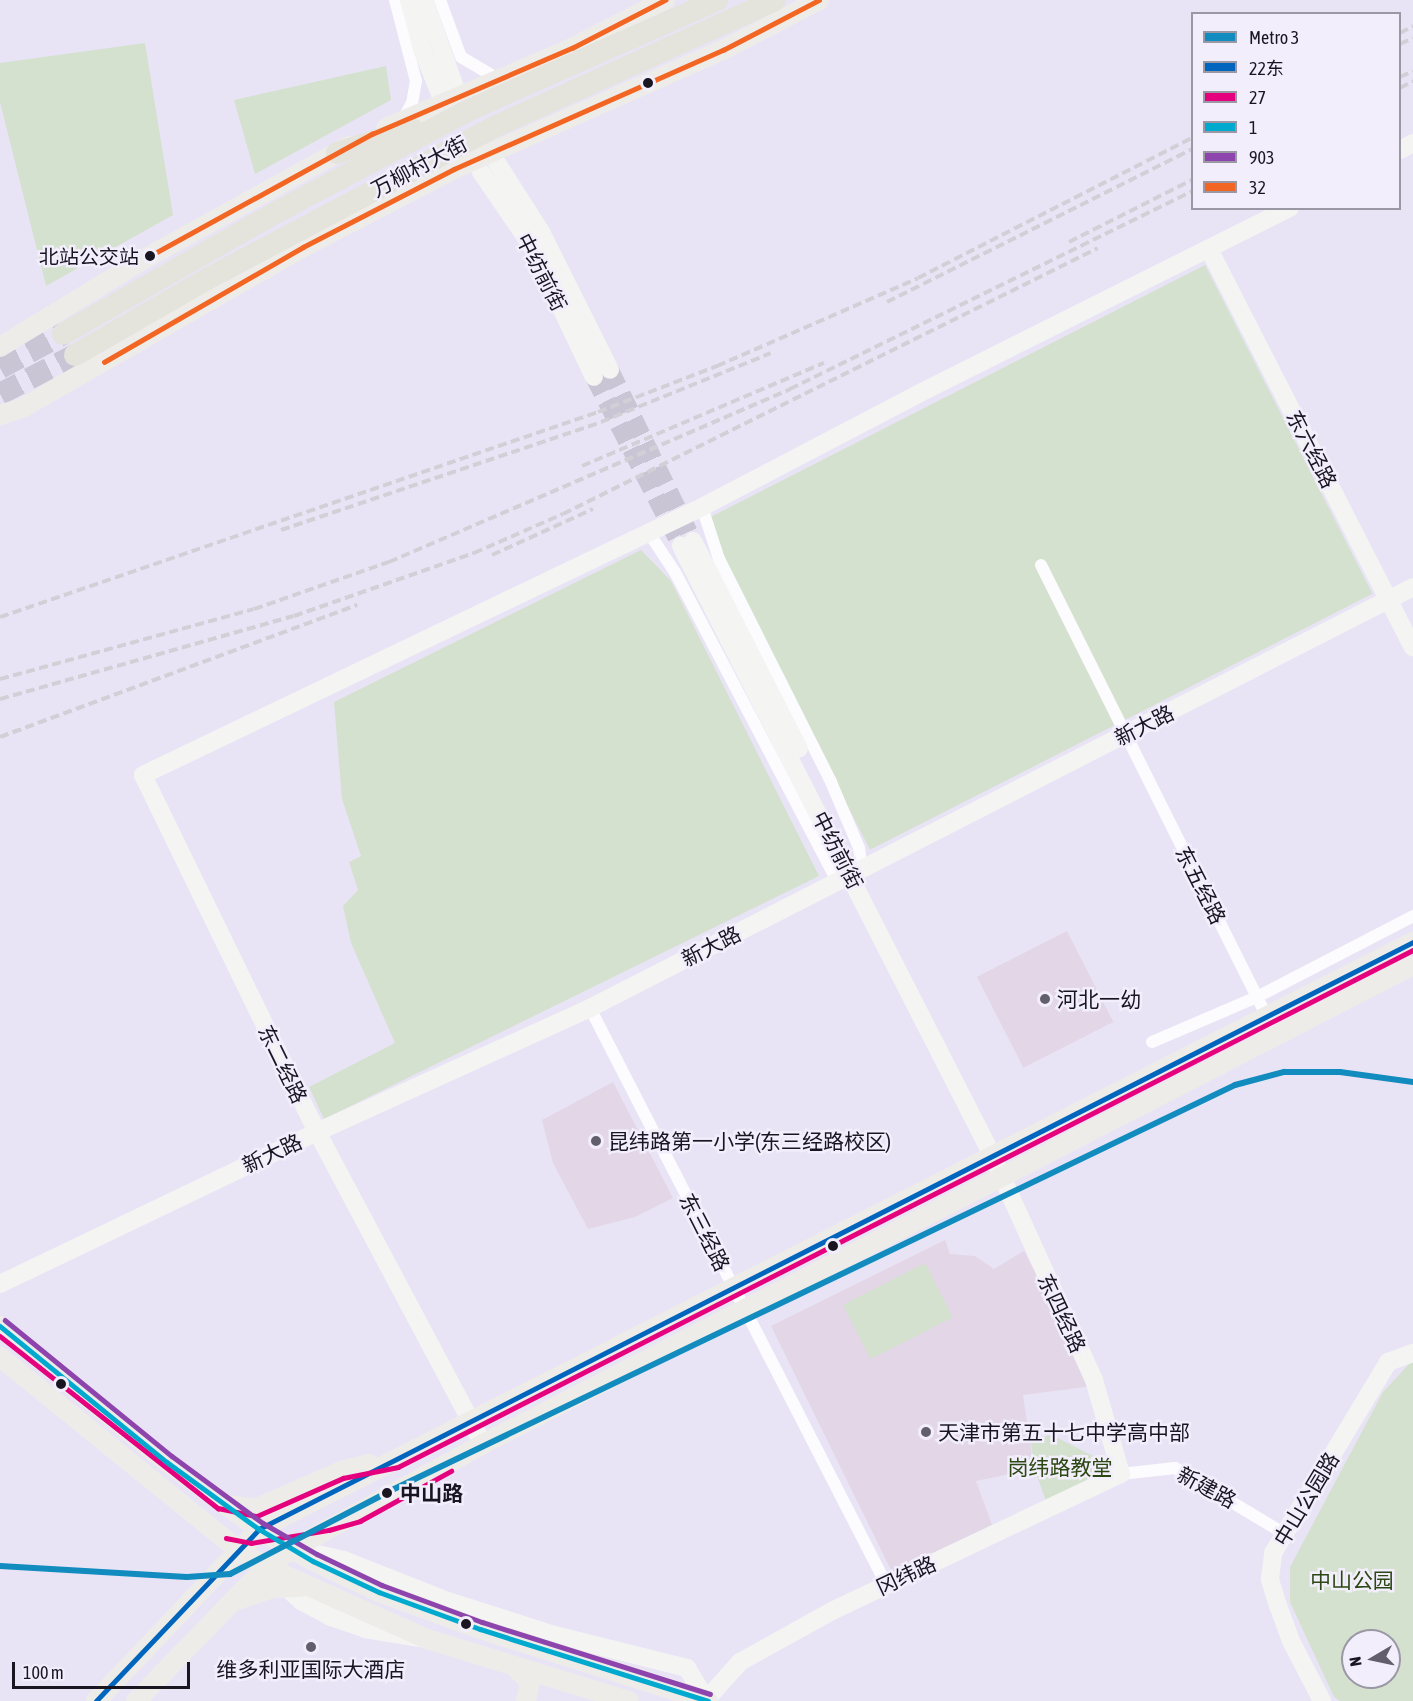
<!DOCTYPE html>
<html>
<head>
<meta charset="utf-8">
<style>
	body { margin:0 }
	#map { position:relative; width:1413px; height:1701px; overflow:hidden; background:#e9e4f5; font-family:"Asap Condensed","Noto Sans SC",sans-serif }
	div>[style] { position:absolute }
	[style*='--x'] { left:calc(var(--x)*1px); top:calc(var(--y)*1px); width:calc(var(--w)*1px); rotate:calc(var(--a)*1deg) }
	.education>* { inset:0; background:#e3d6e6; transform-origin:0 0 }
	.green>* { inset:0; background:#d3e1ce; transform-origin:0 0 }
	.secondary-tunnel>* { height:18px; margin-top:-9px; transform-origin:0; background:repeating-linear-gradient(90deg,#cac5d5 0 18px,transparent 0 27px) }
	.highway-tunnel>* { height:22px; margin-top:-11px; transform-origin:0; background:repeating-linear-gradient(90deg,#cac5d5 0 22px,transparent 0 33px) }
	.street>* { height:12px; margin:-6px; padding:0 6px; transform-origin:6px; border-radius:6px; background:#fcfbfe }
	.secondary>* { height:18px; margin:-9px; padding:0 9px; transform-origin:9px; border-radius:9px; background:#f4f4f3 }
	.primary>* { height:20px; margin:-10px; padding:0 10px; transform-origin:10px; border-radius:10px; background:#edece9 }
	.highway>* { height:22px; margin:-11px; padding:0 11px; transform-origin:11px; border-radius:11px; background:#e4e3dc }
	.rail>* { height:4px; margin-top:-2px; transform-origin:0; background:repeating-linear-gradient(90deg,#d2d0d6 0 9px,transparent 0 13.5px) }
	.bus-1>* { height:4.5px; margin:-2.25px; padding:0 2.25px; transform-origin:2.25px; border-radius:2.25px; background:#0065bd }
	.bus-2>* { height:4.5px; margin:-2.25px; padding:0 2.25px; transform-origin:2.25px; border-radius:2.25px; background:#e5007d }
	.bus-3>* { height:4.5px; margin:-2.25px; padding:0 2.25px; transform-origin:2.25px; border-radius:2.25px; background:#00a9ce }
	.bus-4>* { height:4.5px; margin:-2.25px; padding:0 2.25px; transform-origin:2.25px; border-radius:2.25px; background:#8e44ad }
	.bus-5>* { height:4.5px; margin:-2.25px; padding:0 2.25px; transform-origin:2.25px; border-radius:2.25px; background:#f26522 }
	.metro-1>* { height:6px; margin:-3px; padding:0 3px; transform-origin:3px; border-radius:3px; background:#128bbe }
	.dots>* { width:16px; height:16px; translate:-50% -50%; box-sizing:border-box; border:3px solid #f2eefc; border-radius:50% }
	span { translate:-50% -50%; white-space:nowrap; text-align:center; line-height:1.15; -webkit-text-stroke:5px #f2eefc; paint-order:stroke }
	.bus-label { font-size:20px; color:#191622 }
	.right { translate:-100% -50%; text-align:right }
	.street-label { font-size:21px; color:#191622 }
	.poi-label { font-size:21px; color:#191622 }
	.left { translate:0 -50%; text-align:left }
	.park-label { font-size:21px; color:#2b4712 }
	.stop-label { font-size:21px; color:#191622; font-weight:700 }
	.legend { position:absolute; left:1191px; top:12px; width:210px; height:198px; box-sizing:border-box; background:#f2eefc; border:2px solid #9b98a5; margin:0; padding:8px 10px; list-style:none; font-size:18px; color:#191622 }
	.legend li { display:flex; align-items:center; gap:12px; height:30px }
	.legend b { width:30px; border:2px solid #9b98a5 }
	.north { position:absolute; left:1341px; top:1629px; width:60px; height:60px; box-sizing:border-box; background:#f2eefc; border:2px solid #9b98a5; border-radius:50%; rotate:261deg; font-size:16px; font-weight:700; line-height:24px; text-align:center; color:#191622 }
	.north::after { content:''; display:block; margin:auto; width:21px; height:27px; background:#625e6c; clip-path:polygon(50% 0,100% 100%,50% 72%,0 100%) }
	.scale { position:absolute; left:12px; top:1662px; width:178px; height:27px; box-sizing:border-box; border:3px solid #191622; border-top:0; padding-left:8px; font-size:18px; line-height:21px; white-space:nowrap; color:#191622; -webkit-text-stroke:4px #f2eefc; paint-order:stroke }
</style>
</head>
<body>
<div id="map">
	<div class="education">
		<i style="left:1067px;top:931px;width:102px;height:101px;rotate:63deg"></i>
		<i style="clip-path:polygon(613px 1082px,673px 1198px,635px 1217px,588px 1229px,553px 1163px,542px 1120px)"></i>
		<i style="clip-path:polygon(945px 1240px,950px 1254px,975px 1256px,994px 1269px,1024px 1251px,1093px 1386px,1023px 1395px,1034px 1469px,976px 1481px,992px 1525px,892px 1572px,771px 1326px)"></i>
	</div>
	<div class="green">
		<i style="clip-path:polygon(145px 43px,173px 215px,46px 286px,0 102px,0 63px)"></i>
		<i style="clip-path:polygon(386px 66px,391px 100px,255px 174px,234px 100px)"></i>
		<i style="left:1205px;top:265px;width:369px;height:564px;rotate:63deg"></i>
		<i style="clip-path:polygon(641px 550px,671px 581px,819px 876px,324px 1119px,309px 1087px,395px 1043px,351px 943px,343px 906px,358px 890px,349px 862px,361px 856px,342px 799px,334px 702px)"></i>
		<i style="left:925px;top:1263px;width:61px;height:92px;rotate:63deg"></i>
		<i style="clip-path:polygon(evenodd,1410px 1363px,1413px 1363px,1413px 1701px,1340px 1701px,1334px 1697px,1290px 1602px,1290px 1567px,1383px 1392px,1410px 1363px,1353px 1641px,1389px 1641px,1389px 1677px,1353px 1677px,1353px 1641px)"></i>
		<i style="clip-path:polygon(1052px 1435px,1093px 1456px,1097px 1462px,1088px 1479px,1046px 1501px,1035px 1470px,1030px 1438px)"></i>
	</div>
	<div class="secondary-tunnel">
		<i style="--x:610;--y:370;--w:190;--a:64.1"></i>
		<i style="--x:594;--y:377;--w:190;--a:62.8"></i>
	</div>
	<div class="highway-tunnel">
		<i style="--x:0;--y:368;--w:72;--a:-28.4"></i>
		<i style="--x:0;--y:394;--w:85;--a:-27.5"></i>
	</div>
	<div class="street">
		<i style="--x:395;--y:0;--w:84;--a:75.5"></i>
		<i style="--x:416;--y:81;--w:22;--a:100"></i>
		<i style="--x:412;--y:103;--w:18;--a:119"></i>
		<i style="--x:440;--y:0;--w:61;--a:69.8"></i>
		<i style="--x:461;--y:57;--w:45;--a:30.5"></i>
		<i style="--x:702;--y:507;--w:55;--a:71.9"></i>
		<i style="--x:719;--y:559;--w:250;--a:63.3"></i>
		<i style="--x:831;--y:782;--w:72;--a:67"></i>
		<i style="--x:859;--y:848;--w:22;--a:82"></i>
		<i style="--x:649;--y:533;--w:49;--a:56.6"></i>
		<i style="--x:676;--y:574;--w:348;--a:62.3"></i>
		<i style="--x:1041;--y:565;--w:510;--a:63.43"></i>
		<i style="--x:590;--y:1008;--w:648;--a:62.8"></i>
		<i style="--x:1152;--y:1042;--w:114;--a:-23.2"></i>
		<i style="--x:1257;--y:997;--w:176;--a:-27.4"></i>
		<i style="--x:1121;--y:1474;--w:54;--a:-6.3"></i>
		<i style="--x:1175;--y:1468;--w:128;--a:31"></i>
	</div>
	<div class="secondary">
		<i style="--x:409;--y:0;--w:51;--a:75.1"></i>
		<i style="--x:422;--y:49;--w:48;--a:68.2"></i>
		<i style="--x:424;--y:0;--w:92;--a:70.4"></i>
		<i style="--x:1400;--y:150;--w:15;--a:-28"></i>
		<i style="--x:497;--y:163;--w:82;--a:57.5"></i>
		<i style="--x:541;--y:232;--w:154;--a:63.4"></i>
		<i style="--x:481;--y:172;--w:88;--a:55.6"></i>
		<i style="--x:531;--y:245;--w:146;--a:64.5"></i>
		<i style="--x:1210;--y:251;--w:445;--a:62.9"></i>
		<i style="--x:693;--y:541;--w:233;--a:63"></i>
		<i style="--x:0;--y:1284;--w:352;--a:-25.6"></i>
		<i style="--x:317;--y:1132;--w:300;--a:-24.4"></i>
		<i style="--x:590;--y:1008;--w:924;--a:-27.09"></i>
		<i style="--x:483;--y:1444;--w:353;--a:-118"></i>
		<i style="--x:317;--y:1132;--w:397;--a:-116"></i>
		<i style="--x:143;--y:775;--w:620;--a:-25.61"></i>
		<i style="--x:702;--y:507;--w:244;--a:-27.6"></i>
		<i style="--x:918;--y:394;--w:416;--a:-26.6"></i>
		<i style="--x:300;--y:1550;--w:45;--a:12.8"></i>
		<i style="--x:344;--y:1560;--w:109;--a:21.6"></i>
		<i style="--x:445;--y:1600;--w:115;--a:17.7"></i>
		<i style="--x:555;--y:1635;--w:136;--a:14"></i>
		<i style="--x:687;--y:1668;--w:37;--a:59"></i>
		<i style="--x:706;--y:1700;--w:51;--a:-48.2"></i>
		<i style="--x:740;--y:1662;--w:107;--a:-29"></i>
		<i style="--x:834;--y:1610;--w:318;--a:-25.4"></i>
		<i style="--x:1121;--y:1474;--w:98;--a:-106"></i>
		<i style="--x:1094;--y:1380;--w:247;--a:-114.4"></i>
		<i style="--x:992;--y:1155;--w:684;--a:-117.05"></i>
		<i style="--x:279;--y:1581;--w:30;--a:42"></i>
		<i style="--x:301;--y:1601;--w:34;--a:28"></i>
		<i style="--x:331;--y:1617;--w:36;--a:19"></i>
		<i style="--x:365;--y:1629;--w:56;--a:9.3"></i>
		<i style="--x:1322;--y:1701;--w:68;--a:-117.3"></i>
		<i style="--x:1291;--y:1641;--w:37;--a:-110"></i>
		<i style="--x:1278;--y:1606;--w:28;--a:-107"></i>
		<i style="--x:1270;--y:1579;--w:26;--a:-83"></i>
		<i style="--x:1273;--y:1553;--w:223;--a:-58.9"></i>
		<i style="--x:1388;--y:1362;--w:27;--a:-20"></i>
	</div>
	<div class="primary">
		<i style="--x:386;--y:128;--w:202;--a:-23.3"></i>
		<i style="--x:572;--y:48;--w:105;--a:-27.3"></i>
		<i style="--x:0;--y:347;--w:171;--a:-31.4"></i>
		<i style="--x:146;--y:258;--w:232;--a:-28.9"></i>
		<i style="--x:0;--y:415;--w:23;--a:-18"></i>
		<i style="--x:22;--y:408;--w:324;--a:-29.8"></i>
		<i style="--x:303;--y:247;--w:170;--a:-27.3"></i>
		<i style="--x:454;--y:169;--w:294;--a:-23.9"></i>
		<i style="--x:723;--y:50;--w:108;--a:-27.5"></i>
		<i style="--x:0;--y:1326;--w:215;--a:39.2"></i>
		<i style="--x:167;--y:1462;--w:114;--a:36.1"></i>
		<i style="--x:259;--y:1529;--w:63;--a:30.7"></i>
		<i style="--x:313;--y:1561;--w:73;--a:25.2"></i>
		<i style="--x:379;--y:1592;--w:108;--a:20.1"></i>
		<i style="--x:480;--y:1629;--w:239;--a:17.5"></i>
		<i style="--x:0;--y:1357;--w:305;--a:39"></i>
		<i style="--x:237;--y:1549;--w:34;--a:32"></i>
		<i style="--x:266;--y:1567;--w:176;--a:24.1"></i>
		<i style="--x:427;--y:1639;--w:211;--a:17.1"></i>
		<i style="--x:228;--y:1505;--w:27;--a:8"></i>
		<i style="--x:255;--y:1509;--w:94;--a:-23.8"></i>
		<i style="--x:341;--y:1471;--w:29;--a:-14"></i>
		<i style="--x:240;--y:1599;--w:34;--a:-19"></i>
		<i style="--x:272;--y:1588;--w:29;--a:-2"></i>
		<i style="--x:515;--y:1667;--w:21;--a:45"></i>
		<i style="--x:530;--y:1682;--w:19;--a:102"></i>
		<i style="--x:96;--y:1701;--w:237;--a:-46.5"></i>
		<i style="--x:259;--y:1529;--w:1295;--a:-26.96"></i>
		<i style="--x:136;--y:1701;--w:187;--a:-45.9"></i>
		<i style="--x:266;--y:1567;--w:32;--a:-35"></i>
		<i style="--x:292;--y:1549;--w:218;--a:-28.8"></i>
		<i style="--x:483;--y:1444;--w:1046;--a:-27.25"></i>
	</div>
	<div class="highway">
		<i style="--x:337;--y:153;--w:79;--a:-17.7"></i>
		<i style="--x:63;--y:334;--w:249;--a:-29.7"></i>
		<i style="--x:279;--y:211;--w:213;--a:-28"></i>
		<i style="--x:467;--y:111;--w:274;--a:-23.9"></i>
		<i style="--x:75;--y:355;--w:152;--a:-29.9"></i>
		<i style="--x:207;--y:279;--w:325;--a:-27.9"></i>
		<i style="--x:494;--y:127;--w:308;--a:-24.3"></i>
	</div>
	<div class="rail">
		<i style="--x:1400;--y:33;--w:15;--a:-28"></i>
		<i style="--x:1400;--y:44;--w:14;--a:-25"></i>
		<i style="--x:1400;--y:77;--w:14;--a:-25"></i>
		<i style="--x:1400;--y:88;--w:15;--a:-28"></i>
		<i style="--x:1069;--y:242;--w:138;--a:-26.8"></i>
		<i style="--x:887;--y:302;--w:341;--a:-26.6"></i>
		<i style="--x:582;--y:466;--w:263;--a:-23.1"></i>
		<i style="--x:281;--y:530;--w:338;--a:-18.6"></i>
		<i style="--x:601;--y:422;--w:183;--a:-22.1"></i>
		<i style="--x:492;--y:555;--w:111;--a:-24.5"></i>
		<i style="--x:0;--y:617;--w:632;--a:-18.92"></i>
		<i style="--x:598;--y:412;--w:128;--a:-21.1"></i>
		<i style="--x:717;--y:366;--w:219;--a:-23.6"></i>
		<i style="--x:918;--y:278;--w:308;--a:-27.1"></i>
		<i style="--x:0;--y:679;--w:263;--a:-15.4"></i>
		<i style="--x:254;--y:609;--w:143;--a:-19.2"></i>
		<i style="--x:389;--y:562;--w:437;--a:-23.3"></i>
		<i style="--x:790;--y:389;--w:448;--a:-26.2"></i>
		<i style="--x:0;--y:699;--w:305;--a:-15.8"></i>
		<i style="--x:294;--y:616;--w:191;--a:-19.3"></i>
		<i style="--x:474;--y:553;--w:97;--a:-23.7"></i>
		<i style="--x:563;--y:514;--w:597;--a:-26.44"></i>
		<i style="--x:0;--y:737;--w:381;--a:-20.3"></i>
	</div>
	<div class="bus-1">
		<i style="--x:96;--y:1701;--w:237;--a:-46.5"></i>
		<i style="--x:259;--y:1529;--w:1295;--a:-26.96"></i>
	</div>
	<div class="bus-2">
		<i style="--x:0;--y:1336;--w:278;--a:38.3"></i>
		<i style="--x:218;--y:1508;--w:40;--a:12"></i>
		<i style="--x:257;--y:1516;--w:94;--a:-23.8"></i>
		<i style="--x:343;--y:1478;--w:56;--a:-11.3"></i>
		<i style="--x:398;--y:1467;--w:1139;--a:-26.99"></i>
		<i style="--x:226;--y:1538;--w:25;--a:11"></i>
		<i style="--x:251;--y:1543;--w:79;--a:-9.5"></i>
		<i style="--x:329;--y:1530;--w:32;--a:-16"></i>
		<i style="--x:360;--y:1521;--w:104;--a:-28.8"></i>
	</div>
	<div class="bus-3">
		<i style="--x:0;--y:1326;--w:215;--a:39.2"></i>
		<i style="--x:167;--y:1462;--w:114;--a:36.1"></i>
		<i style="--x:259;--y:1529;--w:63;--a:30.7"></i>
		<i style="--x:313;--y:1561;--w:73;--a:25.2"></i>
		<i style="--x:379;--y:1592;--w:108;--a:20.1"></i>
		<i style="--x:480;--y:1629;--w:239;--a:17.5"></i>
	</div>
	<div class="bus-4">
		<i style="--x:5;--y:1320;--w:215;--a:39.2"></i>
		<i style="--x:172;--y:1456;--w:113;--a:36.4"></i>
		<i style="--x:263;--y:1523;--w:62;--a:29.9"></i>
		<i style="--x:317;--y:1554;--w:72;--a:25.5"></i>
		<i style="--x:382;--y:1585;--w:107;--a:20.3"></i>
		<i style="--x:482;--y:1622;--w:239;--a:17.5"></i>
	</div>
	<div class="bus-5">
		<i style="--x:146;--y:258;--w:258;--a:-28.8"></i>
		<i style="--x:372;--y:134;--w:218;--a:-23.3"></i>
		<i style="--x:572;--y:48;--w:105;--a:-27.3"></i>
		<i style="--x:104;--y:362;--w:230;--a:-30"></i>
		<i style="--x:303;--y:247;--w:170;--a:-27.3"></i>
		<i style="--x:454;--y:169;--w:294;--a:-23.9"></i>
		<i style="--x:723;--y:50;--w:108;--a:-27.5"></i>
	</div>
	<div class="metro-1">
		<i style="--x:0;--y:1566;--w:187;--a:3.4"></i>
		<i style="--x:187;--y:1577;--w:43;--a:-4"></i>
		<i style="--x:230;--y:1574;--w:182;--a:-27.4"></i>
		<i style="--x:392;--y:1490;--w:935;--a:-25.66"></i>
		<i style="--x:1235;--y:1085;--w:51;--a:-14.9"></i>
		<i style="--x:1284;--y:1072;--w:56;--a:0"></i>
		<i style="--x:1340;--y:1072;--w:74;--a:7.8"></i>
	</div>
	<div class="dots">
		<i style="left:648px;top:83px;background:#191622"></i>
		<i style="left:150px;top:256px;background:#191622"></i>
		<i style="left:1045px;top:999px;background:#625e6c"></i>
		<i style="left:596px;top:1141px;background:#625e6c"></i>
		<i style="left:833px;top:1246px;background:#191622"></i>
		<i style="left:61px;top:1384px;background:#191622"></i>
		<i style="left:926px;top:1432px;background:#625e6c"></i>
		<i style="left:387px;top:1493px;background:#191622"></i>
		<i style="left:466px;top:1624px;background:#191622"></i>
		<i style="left:311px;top:1647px;background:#625e6c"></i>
	</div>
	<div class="bus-label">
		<span class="right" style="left:139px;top:256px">北站公交站</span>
	</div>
	<div class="street-label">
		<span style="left:419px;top:166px;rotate:-28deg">万柳村大街</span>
		<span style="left:542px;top:272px;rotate:63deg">中纺前街</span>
		<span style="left:1312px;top:449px;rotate:63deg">东六经路</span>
		<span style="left:1144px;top:725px;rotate:-27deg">新大路</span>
		<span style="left:838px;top:850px;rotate:63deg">中纺前街</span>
		<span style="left:1201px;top:885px;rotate:63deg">东五经路</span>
		<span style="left:711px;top:946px;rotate:-27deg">新大路</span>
		<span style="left:283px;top:1064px;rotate:64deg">东二经路</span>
		<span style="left:272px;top:1153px;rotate:-25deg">新大路</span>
		<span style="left:705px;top:1232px;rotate:63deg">东三经路</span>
		<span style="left:1062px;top:1313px;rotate:65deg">东四经路</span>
		<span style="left:1207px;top:1487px;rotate:28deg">新建路</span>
		<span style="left:1306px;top:1499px;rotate:-59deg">中山公园路</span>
		<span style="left:906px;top:1575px;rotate:-25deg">冈纬路</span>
	</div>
	<div class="poi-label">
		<span class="left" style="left:1057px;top:999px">河北一幼</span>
		<span class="left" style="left:608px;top:1141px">昆纬路第一小学(东三经路校区)</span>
		<span class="left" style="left:938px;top:1432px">天津市第五十七中学高中部</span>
		<span style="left:311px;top:1669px">维多利亚国际大酒店</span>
	</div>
	<div class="park-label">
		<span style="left:1060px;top:1467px">岗纬路教堂</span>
		<span style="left:1352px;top:1580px">中山公园</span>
	</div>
	<div class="stop-label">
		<span class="left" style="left:400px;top:1493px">中山路</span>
	</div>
	<ul class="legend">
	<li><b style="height:8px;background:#128bbe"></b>Metro 3</li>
	<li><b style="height:8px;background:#0065bd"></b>22东</li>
	<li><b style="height:8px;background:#e5007d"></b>27</li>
	<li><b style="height:8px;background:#00a9ce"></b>1</li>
	<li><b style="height:8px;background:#8e44ad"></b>903</li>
	<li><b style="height:8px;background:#f26522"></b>32</li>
	</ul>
	<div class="north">N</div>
	<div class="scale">100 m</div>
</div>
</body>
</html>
